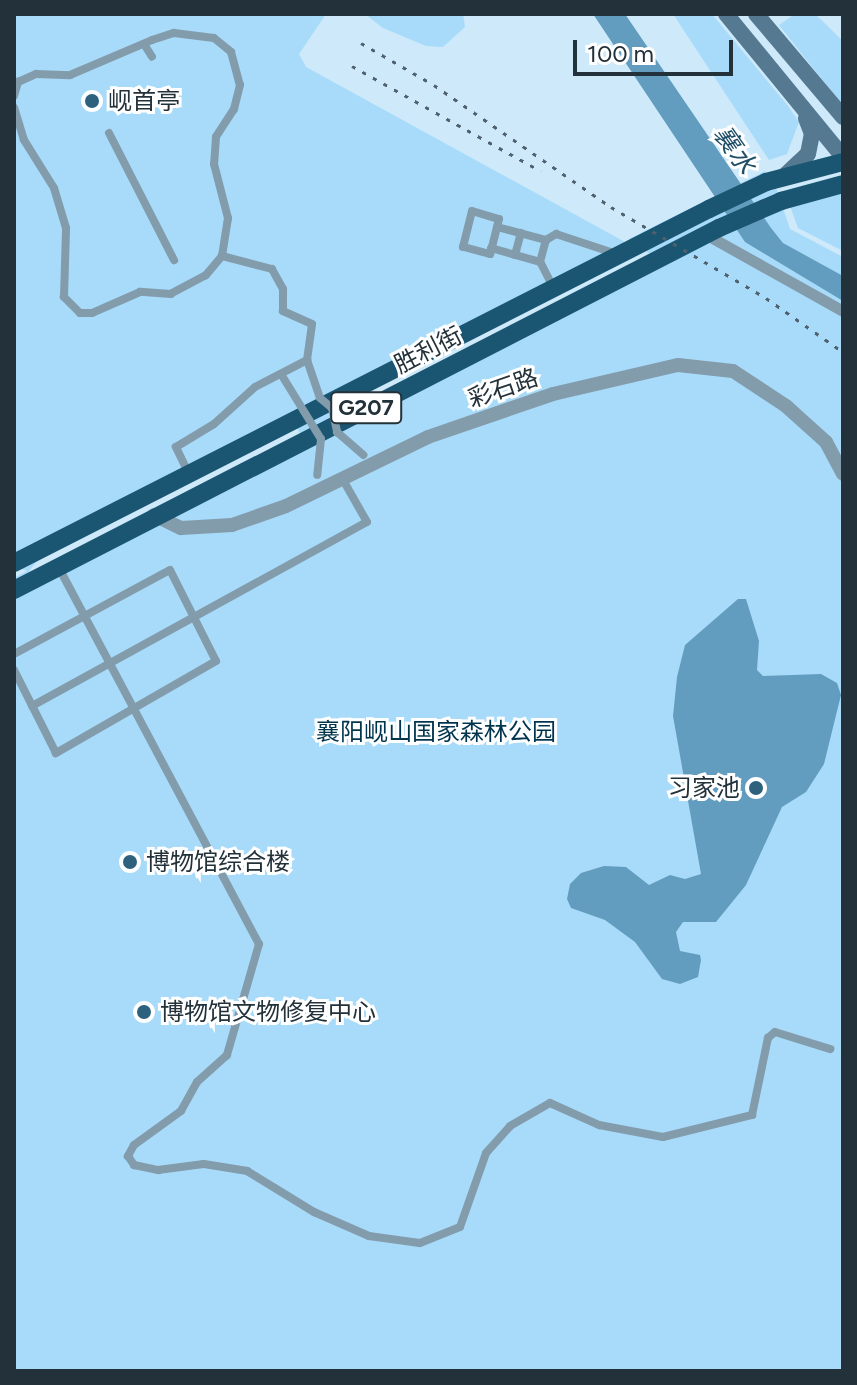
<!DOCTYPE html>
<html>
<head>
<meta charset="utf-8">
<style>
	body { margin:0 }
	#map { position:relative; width:857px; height:1385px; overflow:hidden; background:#cde9fa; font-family:Figtree,"Noto Sans SC",sans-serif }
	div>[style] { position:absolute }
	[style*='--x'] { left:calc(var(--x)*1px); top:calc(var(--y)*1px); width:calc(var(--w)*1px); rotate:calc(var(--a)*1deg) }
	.green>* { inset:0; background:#a8dbfa }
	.water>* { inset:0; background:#629dbf }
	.pedestrian>* { height:8px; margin:-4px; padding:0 4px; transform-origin:4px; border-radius:4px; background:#839cac }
	.minor>* { height:11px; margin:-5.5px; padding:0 5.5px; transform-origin:5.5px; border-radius:5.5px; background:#839cac }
	.tertiary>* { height:14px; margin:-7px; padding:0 7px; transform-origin:7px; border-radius:7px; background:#839cac }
	.secondary>* { height:16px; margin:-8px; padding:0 8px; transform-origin:8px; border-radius:8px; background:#547990 }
	.trunk>* { height:18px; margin:-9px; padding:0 9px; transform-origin:9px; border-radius:9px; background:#1a5572 }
	.rail>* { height:3px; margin-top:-1.5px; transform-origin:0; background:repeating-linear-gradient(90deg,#4f616c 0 4px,transparent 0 12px) }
	.pedestrian-bridge>* { height:8px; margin:-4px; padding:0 4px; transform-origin:4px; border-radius:4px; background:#839cac }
	.dots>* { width:22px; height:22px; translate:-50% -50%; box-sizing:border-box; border:4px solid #fff; border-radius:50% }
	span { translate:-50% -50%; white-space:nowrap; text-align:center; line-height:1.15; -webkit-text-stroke:6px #fff; paint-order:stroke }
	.shield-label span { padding:2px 6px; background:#fff; border:2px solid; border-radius:6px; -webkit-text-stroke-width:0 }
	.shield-label { font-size:22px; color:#23313a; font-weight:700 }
	.poi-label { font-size:24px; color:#23313a }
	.left { translate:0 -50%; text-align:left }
	.right { translate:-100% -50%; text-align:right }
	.street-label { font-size:24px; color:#23313a }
	.park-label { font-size:24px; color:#00354d }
	.water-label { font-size:26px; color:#1e4d66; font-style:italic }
	.frame { position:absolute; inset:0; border:16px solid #23313a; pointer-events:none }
	.scale { position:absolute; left:573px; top:40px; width:160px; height:36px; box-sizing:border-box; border:4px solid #23313a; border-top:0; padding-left:10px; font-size:24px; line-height:28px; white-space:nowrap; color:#23313a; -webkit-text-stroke:6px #fff; paint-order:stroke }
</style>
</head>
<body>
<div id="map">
	<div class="green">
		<i style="clip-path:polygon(evenodd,14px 14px,326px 14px,299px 54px,306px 67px,634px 247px,335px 398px,345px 418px,652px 262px,666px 265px,629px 239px,765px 171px,775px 185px,790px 229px,843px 257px,843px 1371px,14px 1371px,14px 578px,27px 571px,14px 566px,14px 14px,293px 420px,303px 439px,58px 568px,29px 571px,51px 544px,293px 420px)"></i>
		<i style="clip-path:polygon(365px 14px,463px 14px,465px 27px,443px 47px,426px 46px,383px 28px)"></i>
		<i style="clip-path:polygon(673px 14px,712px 14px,788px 106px,799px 122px,787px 154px,769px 160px)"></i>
		<i style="clip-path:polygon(795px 14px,815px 14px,843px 41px,843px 106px,779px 25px)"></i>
		<i style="clip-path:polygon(843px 191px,843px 251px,798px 228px,790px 206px)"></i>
	</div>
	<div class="water">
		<i style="clip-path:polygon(593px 14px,625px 14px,771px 228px,783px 243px,843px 276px,843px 301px,745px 242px)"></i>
		<i style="clip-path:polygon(738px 599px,746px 599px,759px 641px,757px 670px,763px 676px,821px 674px,837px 683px,841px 695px,824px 764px,806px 792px,782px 807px,746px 885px,716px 922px,683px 922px,676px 932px,680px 951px,700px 955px,701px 960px,698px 977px,680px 984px,662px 979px,635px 942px,605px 920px,571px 908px,567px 899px,570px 884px,581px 873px,604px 866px,626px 867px,649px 885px,670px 875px,685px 879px,701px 874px,673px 716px,677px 677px,685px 645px)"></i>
	</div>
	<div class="pedestrian">
		<i style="--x:144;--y:44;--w:15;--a:58"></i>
		<i style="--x:14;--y:96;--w:15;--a:-74"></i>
		<i style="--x:18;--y:82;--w:20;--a:-24"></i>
		<i style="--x:36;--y:74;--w:34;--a:2"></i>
		<i style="--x:70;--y:75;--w:89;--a:-23.1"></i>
		<i style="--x:152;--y:40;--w:23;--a:-18"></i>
		<i style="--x:174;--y:33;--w:40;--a:7.1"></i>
		<i style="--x:214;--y:38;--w:22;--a:39"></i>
		<i style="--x:231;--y:52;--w:34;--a:75"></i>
		<i style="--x:240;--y:85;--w:25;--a:104"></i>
		<i style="--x:234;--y:109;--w:33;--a:123"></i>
		<i style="--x:216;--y:137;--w:27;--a:94"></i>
		<i style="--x:214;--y:164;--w:56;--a:75.5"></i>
		<i style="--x:228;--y:218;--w:38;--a:99"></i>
		<i style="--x:222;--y:256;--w:25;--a:130"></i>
		<i style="--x:206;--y:275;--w:40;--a:152"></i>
		<i style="--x:171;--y:294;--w:31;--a:-176"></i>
		<i style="--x:140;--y:292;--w:52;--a:156.4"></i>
		<i style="--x:92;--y:313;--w:12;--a:180"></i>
		<i style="--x:80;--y:313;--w:23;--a:-135"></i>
		<i style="--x:64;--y:297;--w:69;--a:-88.3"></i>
		<i style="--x:66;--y:228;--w:42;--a:-106.7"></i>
		<i style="--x:54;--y:188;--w:57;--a:-122"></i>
		<i style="--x:24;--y:140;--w:34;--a:-107"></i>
		<i style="--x:109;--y:133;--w:143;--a:62.9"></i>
		<i style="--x:472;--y:211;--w:28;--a:17"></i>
		<i style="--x:499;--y:219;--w:36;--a:104"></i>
		<i style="--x:490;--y:254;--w:28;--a:-165"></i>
		<i style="--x:463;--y:247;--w:37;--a:-76"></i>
		<i style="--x:497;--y:227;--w:51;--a:14.9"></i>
		<i style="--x:491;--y:248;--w:51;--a:15.9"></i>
		<i style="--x:515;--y:255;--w:23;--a:-75"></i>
		<i style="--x:553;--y:287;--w:28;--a:-117"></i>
		<i style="--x:540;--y:262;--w:23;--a:-75"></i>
		<i style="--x:546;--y:240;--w:12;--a:-31"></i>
		<i style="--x:556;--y:234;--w:64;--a:18.2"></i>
		<i style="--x:188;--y:472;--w:28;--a:-116"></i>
		<i style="--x:176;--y:447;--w:44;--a:-31.2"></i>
		<i style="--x:214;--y:424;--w:55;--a:-42.1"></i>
		<i style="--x:255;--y:387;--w:59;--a:-27.4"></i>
		<i style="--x:307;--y:360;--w:36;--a:-82"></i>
		<i style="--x:312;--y:324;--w:32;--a:-156"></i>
		<i style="--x:283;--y:311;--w:22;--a:-90"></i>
		<i style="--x:283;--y:289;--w:23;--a:-119"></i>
		<i style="--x:272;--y:269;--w:52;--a:-165.4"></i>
		<i style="--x:59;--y:568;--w:426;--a:62"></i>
		<i style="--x:259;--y:944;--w:116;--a:106.1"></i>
		<i style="--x:227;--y:1055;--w:40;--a:138"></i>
		<i style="--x:197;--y:1082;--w:33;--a:119"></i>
		<i style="--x:181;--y:1111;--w:58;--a:144.1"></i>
		<i style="--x:134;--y:1145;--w:13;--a:119"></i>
		<i style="--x:128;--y:1156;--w:11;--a:56"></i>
		<i style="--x:134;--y:1165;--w:25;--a:12"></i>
		<i style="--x:158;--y:1170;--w:46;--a:-7.4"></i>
		<i style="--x:204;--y:1164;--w:44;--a:9.2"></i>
		<i style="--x:247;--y:1171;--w:79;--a:31.5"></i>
		<i style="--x:314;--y:1212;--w:60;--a:23.6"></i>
		<i style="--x:369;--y:1236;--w:51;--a:7.8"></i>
		<i style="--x:420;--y:1243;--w:43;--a:-21.8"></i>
		<i style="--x:460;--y:1227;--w:78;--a:-70.6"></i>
		<i style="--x:486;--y:1153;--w:36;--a:-48"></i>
		<i style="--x:510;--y:1126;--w:46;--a:-29.9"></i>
		<i style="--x:550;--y:1103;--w:54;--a:24.2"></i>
		<i style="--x:599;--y:1125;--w:65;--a:10.6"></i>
		<i style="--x:663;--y:1137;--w:92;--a:-13.9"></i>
		<i style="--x:752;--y:1115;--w:79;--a:-78.3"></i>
		<i style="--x:768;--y:1038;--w:9;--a:-41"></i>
		<i style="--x:775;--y:1032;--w:58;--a:17.2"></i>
		<i style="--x:14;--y:654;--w:177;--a:-28.3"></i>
		<i style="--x:170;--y:570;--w:102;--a:63.2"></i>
		<i style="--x:216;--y:661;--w:185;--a:150.1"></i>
		<i style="--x:56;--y:753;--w:93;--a:-116.8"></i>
		<i style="--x:32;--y:706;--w:382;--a:-28.8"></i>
		<i style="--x:367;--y:522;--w:51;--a:-119.6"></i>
	</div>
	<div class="minor">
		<i style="--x:707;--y:235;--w:156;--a:29.2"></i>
	</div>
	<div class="tertiary">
		<i style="--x:154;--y:515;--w:30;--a:26"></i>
		<i style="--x:181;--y:528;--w:51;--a:-3.4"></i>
		<i style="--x:232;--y:525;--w:57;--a:-19.4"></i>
		<i style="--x:286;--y:506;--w:158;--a:-25.9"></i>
		<i style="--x:428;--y:437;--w:132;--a:-19"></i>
		<i style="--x:553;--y:394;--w:128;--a:-13.1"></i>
		<i style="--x:678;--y:365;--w:55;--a:6.2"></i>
		<i style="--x:733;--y:371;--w:64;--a:33.4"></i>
		<i style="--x:786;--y:406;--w:54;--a:42"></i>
		<i style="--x:826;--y:442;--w:36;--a:62"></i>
	</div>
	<div class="secondary">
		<i style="--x:726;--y:14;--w:185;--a:50.7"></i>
		<i style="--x:756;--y:14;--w:135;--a:49.8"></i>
		<i style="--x:782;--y:178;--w:35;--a:-43"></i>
		<i style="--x:808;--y:154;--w:20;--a:-79"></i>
		<i style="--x:812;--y:134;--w:17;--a:-111"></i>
	</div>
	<div class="trunk">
		<i style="--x:14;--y:563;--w:780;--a:-26.99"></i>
		<i style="--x:709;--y:209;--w:63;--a:-25.3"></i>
		<i style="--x:766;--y:182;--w:80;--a:-14.6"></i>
		<i style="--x:14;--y:590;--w:793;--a:-27.18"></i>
		<i style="--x:719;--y:228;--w:68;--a:-23.5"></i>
		<i style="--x:781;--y:201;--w:64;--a:-15.3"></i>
	</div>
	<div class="rail">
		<i style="--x:361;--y:43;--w:84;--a:29.9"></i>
		<i style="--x:434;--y:85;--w:215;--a:34.6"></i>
		<i style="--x:611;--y:207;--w:180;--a:30.4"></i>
		<i style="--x:766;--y:298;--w:94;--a:35"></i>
		<i style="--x:352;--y:66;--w:216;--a:29.1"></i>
	</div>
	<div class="pedestrian-bridge">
		<i style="--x:307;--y:360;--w:40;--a:71.1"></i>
		<i style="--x:320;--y:398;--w:16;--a:40"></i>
		<i style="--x:332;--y:408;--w:25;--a:78"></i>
		<i style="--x:337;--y:432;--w:35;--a:41"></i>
		<i style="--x:281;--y:374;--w:76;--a:58.4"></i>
		<i style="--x:321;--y:439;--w:36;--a:96"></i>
	</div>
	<div class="dots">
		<i style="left:92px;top:101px;background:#2d617d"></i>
		<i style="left:756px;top:788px;background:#2d617d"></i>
		<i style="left:130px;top:862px;background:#2d617d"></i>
		<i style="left:144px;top:1012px;background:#2d617d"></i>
	</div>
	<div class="shield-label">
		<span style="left:366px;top:408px">G207</span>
	</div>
	<div class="poi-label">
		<span class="left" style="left:108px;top:101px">岘首亭</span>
		<span class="right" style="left:740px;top:788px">习家池</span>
		<span class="left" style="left:146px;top:862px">博物馆综合楼</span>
		<span class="left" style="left:160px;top:1012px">博物馆文物修复中心</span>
	</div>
	<div class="street-label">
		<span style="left:428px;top:350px;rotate:-27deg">胜利街</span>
		<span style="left:503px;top:388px;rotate:-19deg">彩石路</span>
	</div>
	<div class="park-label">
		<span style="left:436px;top:732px">襄阳岘山国家森林公园</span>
	</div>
	<div class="water-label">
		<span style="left:734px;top:150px;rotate:55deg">襄水</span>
	</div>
	<div class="frame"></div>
	<div class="scale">100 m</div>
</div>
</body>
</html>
